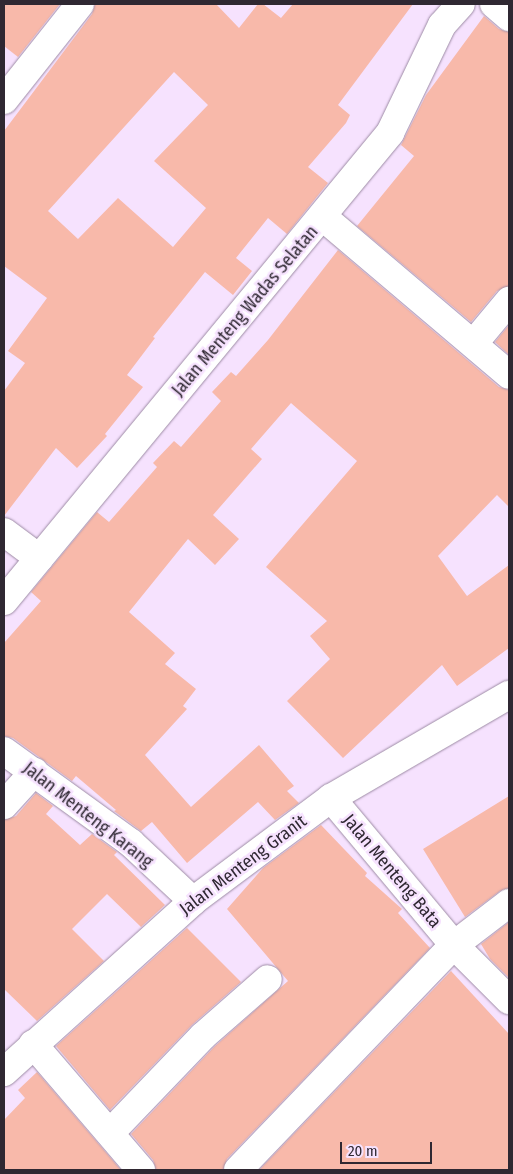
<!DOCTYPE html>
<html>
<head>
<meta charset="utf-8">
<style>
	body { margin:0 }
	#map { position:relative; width:513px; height:1174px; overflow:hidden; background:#f6e2fe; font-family:"Fira Sans Condensed",sans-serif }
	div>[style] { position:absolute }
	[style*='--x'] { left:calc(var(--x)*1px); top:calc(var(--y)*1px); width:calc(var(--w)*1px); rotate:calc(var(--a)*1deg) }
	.building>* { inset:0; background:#f8b9aa }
	.roads { filter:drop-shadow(0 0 1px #9d8ba5) drop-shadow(0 0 1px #9d8ba5) }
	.street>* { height:28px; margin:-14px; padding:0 14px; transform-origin:14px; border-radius:14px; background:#fff }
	span { translate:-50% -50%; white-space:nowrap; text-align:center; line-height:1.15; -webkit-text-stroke:5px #f6e2fe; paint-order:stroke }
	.street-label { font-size:18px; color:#2f2832 }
	.frame { position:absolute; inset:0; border:5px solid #2f2832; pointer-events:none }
	.scale { position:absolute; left:340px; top:1142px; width:92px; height:22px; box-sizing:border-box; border:2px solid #2f2832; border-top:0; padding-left:6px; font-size:15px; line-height:18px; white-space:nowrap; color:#2f2832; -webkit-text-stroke:4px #f6e2fe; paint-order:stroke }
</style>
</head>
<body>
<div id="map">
	<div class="building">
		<i style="clip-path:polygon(4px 4px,60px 4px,18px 57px,4px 46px)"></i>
		<i style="clip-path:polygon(evenodd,95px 4px,216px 4px,239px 28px,258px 4px,263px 4px,281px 18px,293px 4px,413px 4px,338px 105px,350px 115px,346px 123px,308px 167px,328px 183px,287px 234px,268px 218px,236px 258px,252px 271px,233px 295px,205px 272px,153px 337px,155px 338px,127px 375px,143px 387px,105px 434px,107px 436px,77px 468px,56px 448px,4px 516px,4px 391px,25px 363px,8px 351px,47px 298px,4px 266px,4px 131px,92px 14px,95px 4px,174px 72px,208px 105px,154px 161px,206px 208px,173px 247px,118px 198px,78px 239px,48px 211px,174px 72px)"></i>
		<i style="clip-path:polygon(484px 16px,499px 29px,509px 32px,509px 286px,497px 291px,471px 322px,357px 226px,414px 156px,401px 145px,426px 95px)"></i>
		<i style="clip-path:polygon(338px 250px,499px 387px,509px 390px,509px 507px,497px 495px,438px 556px,467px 596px,509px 565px,509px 648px,457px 686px,442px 665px,343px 758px,287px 701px,330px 659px,310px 636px,327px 621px,266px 567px,357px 461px,291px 403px,251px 449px,262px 459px,213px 515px,239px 539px,215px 565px,188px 539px,129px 612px,175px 653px,165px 664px,196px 689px,183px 706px,187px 709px,145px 755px,191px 807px,259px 745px,294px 786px,287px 791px,299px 803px,275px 820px,258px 802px,187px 863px,152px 822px,141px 831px,114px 811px,116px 810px,76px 776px,72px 781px,13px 738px,4px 736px,4px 643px,41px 601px,31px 592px,97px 512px,109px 522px,157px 467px,153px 463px,174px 441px,181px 447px,221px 401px,212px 392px,231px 372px,236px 376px,268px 340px)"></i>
		<i style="clip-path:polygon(509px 325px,509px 355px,495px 342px)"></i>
		<i style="clip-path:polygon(36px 793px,53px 806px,46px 814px,80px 845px,92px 834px,117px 852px,114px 855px,165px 905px,141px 927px,107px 894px,72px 929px,104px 961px,37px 1021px,4px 989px,4px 820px,16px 816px)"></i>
		<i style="clip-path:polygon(509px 796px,509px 888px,500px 891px,465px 917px,423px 849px)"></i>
		<i style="clip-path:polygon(321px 825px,367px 873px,365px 876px,402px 909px,398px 913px,430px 948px,227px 1159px,223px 1170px,156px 1170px,153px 1160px,131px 1134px,214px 1047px,288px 981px,227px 909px,263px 868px)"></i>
		<i style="clip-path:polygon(509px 922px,509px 978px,490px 959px,481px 944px)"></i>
		<i style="clip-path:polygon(187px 928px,241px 982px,192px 1025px,110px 1110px,56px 1046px)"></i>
		<i style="clip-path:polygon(451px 971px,509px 1034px,509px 1170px,259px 1170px)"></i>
		<i style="clip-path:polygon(37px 1072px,121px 1170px,4px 1170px,4px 1120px,25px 1098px,18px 1090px)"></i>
	</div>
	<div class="roads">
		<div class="street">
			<i style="--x:494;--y:4;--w:20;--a:41"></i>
			<i style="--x:4;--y:100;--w:122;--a:-51.6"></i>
			<i style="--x:323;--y:217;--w:244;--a:40.3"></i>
			<i style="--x:474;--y:343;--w:55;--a:-50.2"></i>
			<i style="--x:4;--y:532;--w:44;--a:36.6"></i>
			<i style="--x:4;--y:601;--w:607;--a:-50.48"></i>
			<i style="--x:390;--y:133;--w:120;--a:-64.3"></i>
			<i style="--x:442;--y:25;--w:28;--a:-48"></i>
			<i style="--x:4;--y:751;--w:157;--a:35.9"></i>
			<i style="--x:131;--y:843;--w:85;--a:43.1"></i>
			<i style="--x:331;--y:798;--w:192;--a:50.1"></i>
			<i style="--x:454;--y:945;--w:78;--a:45"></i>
			<i style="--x:4;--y:805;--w:45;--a:-47.7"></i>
			<i style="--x:33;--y:1044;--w:166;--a:49.4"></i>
			<i style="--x:4;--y:1072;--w:255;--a:-42.1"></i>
			<i style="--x:193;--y:901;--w:172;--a:-36.7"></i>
			<i style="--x:331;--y:798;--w:206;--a:-30.1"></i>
			<i style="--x:110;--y:1133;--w:134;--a:-46.2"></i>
			<i style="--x:203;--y:1036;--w:86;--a:-41.2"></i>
			<i style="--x:238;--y:1170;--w:312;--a:-46.2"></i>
			<i style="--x:454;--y:945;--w:69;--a:-37.4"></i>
		</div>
	</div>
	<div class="street-label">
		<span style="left:245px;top:311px;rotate:-50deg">Jalan Menteng Wadas Selatan</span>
		<span style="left:88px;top:815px;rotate:38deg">Jalan Menteng Karang</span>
		<span style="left:243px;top:865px;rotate:-37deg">Jalan Menteng Granit</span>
		<span style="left:392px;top:871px;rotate:50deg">Jalan Menteng Bata</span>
	</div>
	<div class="frame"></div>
	<div class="scale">20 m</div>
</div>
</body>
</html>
